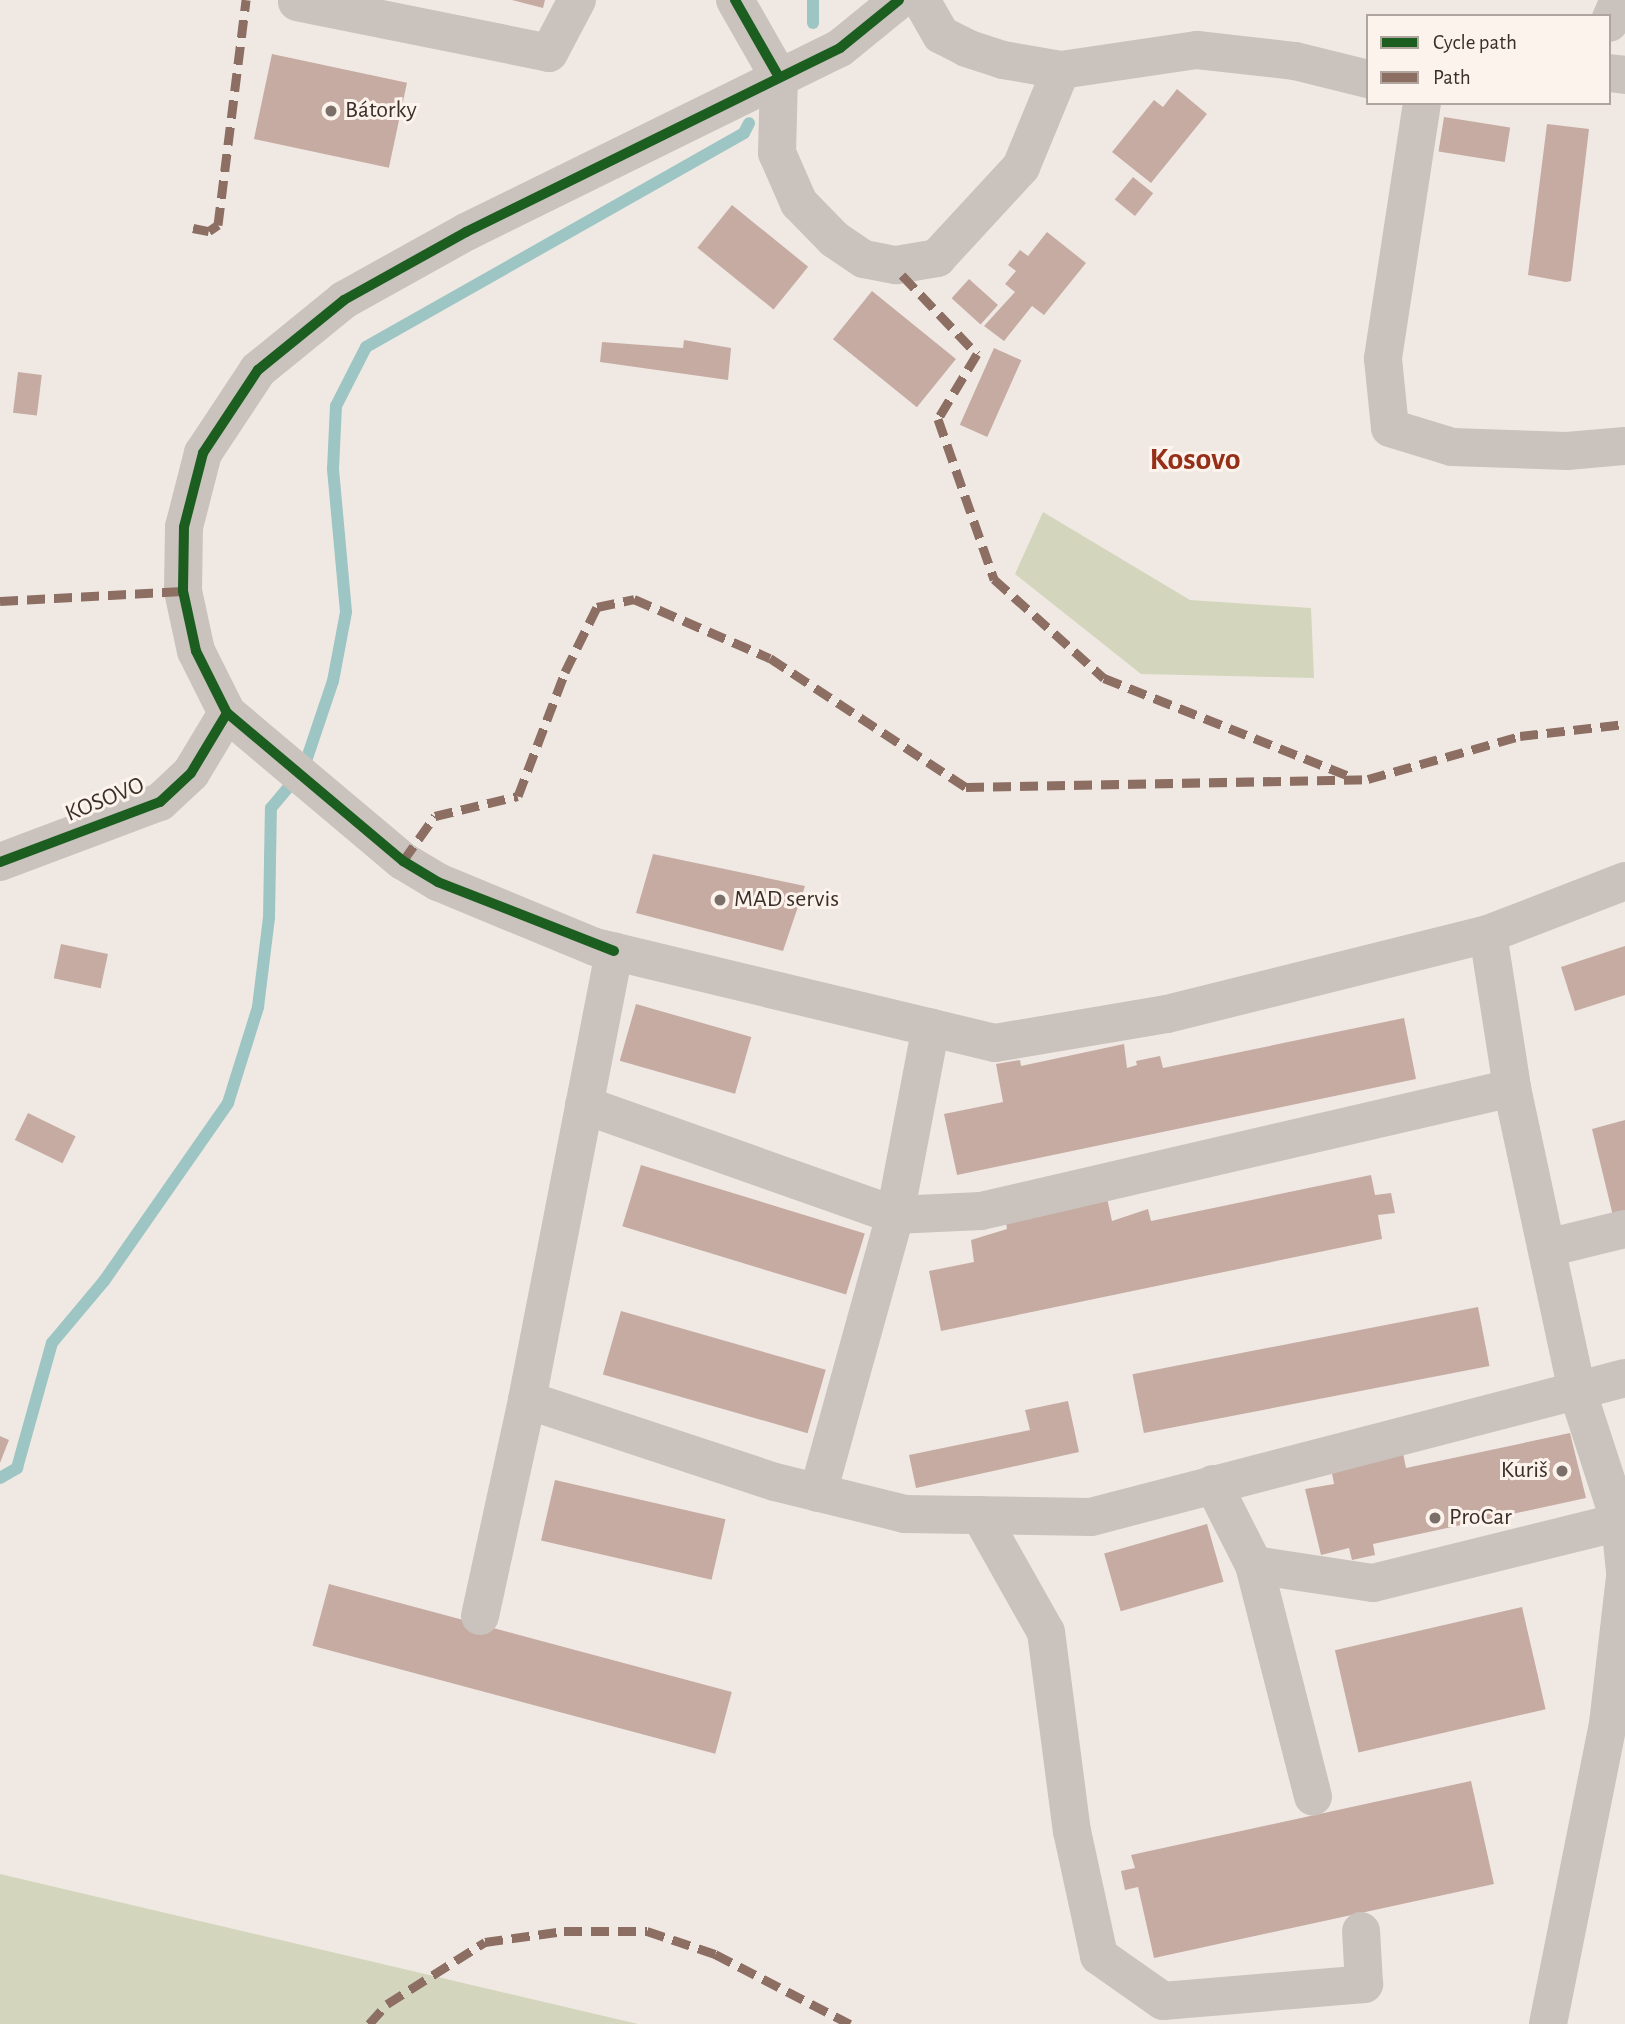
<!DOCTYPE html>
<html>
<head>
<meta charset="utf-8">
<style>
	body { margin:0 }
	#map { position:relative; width:1625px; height:2024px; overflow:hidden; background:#f0e9e3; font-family:"Alegreya Sans",sans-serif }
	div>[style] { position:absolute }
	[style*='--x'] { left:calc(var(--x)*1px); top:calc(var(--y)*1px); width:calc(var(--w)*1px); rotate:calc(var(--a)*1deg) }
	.green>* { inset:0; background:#d3d6bc }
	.stream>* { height:12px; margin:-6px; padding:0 6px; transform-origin:6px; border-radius:6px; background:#9dc5c3 }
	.building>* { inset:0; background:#c6aba3; transform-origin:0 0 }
	.minor>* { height:38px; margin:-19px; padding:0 19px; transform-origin:19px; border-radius:19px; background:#cac2bc }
	.quiet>* { height:9px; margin-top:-4.5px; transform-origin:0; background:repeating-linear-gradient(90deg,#8d6e63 0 18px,transparent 0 27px) }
	.cycleway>* { height:10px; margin:-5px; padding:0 5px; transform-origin:5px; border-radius:5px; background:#1b5e20 }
	.dots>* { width:19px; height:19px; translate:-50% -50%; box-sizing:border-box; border:4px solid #fcf4ec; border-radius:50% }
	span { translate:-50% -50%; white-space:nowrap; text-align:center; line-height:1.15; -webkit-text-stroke:6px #fcf4ec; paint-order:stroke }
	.poi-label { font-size:24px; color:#3c2e29 }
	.left { translate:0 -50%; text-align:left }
	.right { translate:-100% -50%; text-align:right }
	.street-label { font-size:24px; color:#3c2e29 }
	.district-label { font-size:32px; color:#952f18; font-weight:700 }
	.legend { position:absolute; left:1366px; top:14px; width:245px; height:91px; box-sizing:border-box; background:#fcf4ec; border:2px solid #afa59e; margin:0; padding:9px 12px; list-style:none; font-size:21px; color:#3c2e29 }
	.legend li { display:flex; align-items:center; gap:14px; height:35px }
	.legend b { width:35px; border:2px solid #afa59e }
</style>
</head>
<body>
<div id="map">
	<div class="green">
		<i style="clip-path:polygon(1043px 512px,1190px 600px,1311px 608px,1314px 678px,1141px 674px,1015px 574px)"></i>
		<i style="clip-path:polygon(0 1874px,638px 2024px,0 2024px)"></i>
	</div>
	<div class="stream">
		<i style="--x:813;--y:23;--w:23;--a:-90"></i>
		<i style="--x:0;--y:1478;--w:20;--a:-30"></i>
		<i style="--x:17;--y:1468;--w:130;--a:-74.4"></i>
		<i style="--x:52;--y:1343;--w:81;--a:-50"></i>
		<i style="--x:104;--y:1281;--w:217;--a:-55.1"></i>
		<i style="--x:228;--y:1103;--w:101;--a:-72.6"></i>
		<i style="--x:258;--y:1007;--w:90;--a:-83"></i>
		<i style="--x:269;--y:918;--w:110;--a:-89"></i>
		<i style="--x:271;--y:808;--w:50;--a:-49.9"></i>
		<i style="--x:303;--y:770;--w:94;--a:-71.4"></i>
		<i style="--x:333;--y:681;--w:70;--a:-79.3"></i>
		<i style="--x:346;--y:612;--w:144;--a:-95.2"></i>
		<i style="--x:333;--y:469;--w:63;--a:-87.3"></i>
		<i style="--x:336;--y:406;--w:66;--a:-63"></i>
		<i style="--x:366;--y:347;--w:434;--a:-29.5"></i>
		<i style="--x:744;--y:133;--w:11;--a:-63"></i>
	</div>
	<div class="building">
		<i style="clip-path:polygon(512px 0,545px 0,543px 8px)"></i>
		<i style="left:272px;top:54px;width:138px;height:87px;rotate:12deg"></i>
		<i style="clip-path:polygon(1177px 89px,1207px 114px,1151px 183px,1112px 152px,1154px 100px,1163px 107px)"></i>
		<i style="left:1444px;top:117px;width:67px;height:35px;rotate:9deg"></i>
		<i style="clip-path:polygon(1547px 124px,1589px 129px,1571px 281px,1566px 282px,1528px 275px)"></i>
		<i style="left:1133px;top:177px;width:26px;height:29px;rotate:39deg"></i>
		<i style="left:732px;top:205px;width:98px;height:55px;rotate:39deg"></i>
		<i style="clip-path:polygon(1047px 232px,1086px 263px,1044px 315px,1032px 306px,1004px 341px,984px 326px,1015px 292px,1005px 284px,1016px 271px,1008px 265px,1020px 250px,1028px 256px)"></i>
		<i style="left:969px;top:279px;width:39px;height:26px;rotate:42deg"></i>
		<i style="left:872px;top:291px;width:108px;height:62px;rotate:39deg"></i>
		<i style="clip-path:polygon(684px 340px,731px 348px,728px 380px,600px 362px,602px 342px,683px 348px)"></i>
		<i style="left:994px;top:348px;width:30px;height:84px;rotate:24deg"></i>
		<i style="left:18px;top:372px;width:24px;height:41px;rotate:7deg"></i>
		<i style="clip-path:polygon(653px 854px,805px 886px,783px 951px,636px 913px)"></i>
		<i style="left:61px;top:944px;width:48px;height:35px;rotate:12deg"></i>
		<i style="clip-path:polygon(1625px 946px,1625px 995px,1575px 1011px,1561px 967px)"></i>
		<i style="left:636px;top:1004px;width:120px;height:59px;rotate:16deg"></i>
		<i style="clip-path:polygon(1404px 1018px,1416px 1079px,957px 1175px,944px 1114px,1003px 1102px,996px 1064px,1020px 1060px,1021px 1066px,1124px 1044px,1127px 1068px,1137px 1065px,1136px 1061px,1160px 1056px,1163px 1068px)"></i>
		<i style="left:28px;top:1113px;width:53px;height:30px;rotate:26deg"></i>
		<i style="clip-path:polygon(1625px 1120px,1625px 1218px,1614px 1220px,1592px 1129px)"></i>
		<i style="left:641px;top:1165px;width:234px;height:64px;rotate:17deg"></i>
		<i style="clip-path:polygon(1371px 1175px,1375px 1195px,1391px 1193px,1395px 1213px,1378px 1215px,1382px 1239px,941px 1331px,929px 1271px,974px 1262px,971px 1240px,1007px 1229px,1005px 1217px,1107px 1198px,1112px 1221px,1148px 1209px,1151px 1221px)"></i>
		<i style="left:1478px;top:1307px;width:60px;height:352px;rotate:79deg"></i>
		<i style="left:621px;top:1311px;width:213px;height:66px;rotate:16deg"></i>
		<i style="clip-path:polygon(1068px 1401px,1079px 1452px,916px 1488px,909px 1455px,1030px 1430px,1025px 1410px)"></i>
		<i style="clip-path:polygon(1570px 1433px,1586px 1498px,1373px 1544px,1375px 1555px,1352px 1560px,1349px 1548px,1321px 1555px,1305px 1489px,1334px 1484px,1330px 1463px,1402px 1448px,1406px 1468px)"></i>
		<i style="clip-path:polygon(0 1436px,9px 1440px,0 1463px)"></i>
		<i style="left:555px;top:1480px;width:175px;height:62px;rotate:13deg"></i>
		<i style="left:1207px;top:1524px;width:60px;height:107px;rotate:74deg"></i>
		<i style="left:329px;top:1584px;width:417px;height:64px;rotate:15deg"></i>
		<i style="left:1522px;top:1607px;width:105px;height:192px;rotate:77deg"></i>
		<i style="clip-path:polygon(1471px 1781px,1494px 1884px,1154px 1958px,1138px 1887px,1125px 1890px,1121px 1871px,1135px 1868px,1131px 1855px)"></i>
	</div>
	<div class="minor">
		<i style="--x:735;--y:0;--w:89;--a:60.3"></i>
		<i style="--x:899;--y:0;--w:76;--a:140.9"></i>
		<i style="--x:840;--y:48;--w:417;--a:153.8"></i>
		<i style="--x:466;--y:232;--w:140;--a:150.9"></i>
		<i style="--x:344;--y:300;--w:111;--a:140.9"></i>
		<i style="--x:258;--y:370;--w:100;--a:123.5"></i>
		<i style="--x:203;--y:453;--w:76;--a:104.4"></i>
		<i style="--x:184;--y:527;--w:64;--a:90.9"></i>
		<i style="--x:183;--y:591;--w:61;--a:77.8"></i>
		<i style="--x:196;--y:651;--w:69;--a:63.4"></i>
		<i style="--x:227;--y:713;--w:230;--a:40.1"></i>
		<i style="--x:403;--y:861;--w:41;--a:31"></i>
		<i style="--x:438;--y:882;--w:170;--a:22.5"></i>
		<i style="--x:595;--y:947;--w:411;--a:13.5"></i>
		<i style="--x:995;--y:1043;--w:174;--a:-9.6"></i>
		<i style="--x:1167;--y:1014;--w:331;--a:-14"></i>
		<i style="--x:1488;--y:934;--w:147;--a:-21.1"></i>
		<i style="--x:297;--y:2;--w:257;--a:11.4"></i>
		<i style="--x:549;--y:53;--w:60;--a:-62.2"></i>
		<i style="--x:1609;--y:23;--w:25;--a:-67"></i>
		<i style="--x:1061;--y:70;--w:137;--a:-8.4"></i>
		<i style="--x:1197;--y:50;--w:99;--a:6.4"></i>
		<i style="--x:1295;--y:61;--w:75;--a:13.9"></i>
		<i style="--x:1609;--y:73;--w:16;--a:7"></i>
		<i style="--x:779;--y:77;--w:76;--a:91.5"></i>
		<i style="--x:777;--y:153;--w:55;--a:66.3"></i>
		<i style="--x:799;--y:203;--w:50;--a:45.8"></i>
		<i style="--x:834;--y:239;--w:36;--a:34"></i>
		<i style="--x:864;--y:259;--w:33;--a:11"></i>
		<i style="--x:896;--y:265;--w:42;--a:-9.7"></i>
		<i style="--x:937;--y:258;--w:124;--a:-47.3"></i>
		<i style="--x:1021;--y:167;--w:105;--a:-67.6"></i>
		<i style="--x:1061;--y:70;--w:59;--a:-170.2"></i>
		<i style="--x:1003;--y:60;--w:38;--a:-162"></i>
		<i style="--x:967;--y:48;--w:29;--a:-153"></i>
		<i style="--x:941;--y:35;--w:40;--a:-119.7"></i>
		<i style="--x:1422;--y:103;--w:259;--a:98.7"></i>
		<i style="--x:1383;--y:359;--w:69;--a:84.2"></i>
		<i style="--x:1390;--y:428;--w:65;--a:17"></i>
		<i style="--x:1452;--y:447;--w:115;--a:2"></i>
		<i style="--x:1567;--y:451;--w:58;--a:-4.9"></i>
		<i style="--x:0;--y:862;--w:171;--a:-20.6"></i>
		<i style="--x:160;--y:802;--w:42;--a:-43.1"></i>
		<i style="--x:191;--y:773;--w:70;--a:-59"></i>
		<i style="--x:1488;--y:934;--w:156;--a:81.1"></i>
		<i style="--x:1512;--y:1088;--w:309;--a:77.9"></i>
		<i style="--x:1577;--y:1390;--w:139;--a:72"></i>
		<i style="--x:1620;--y:1522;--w:49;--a:84.2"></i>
		<i style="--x:584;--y:1105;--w:330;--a:19.5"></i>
		<i style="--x:895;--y:1215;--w:86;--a:-2.7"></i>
		<i style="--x:981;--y:1211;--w:545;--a:-13.04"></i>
		<i style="--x:1547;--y:1248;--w:80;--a:-13.7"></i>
		<i style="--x:527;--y:1400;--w:457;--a:-79"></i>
		<i style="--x:1213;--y:1484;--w:91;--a:63.2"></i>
		<i style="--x:1254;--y:1565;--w:239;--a:75.7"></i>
		<i style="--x:818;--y:1493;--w:288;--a:-74.5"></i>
		<i style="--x:895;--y:1215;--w:191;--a:-79.2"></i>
		<i style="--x:980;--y:1515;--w:134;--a:60.6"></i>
		<i style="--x:1046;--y:1632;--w:201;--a:82.6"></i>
		<i style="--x:1072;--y:1831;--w:128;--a:77.8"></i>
		<i style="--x:1099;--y:1956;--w:78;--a:35.1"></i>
		<i style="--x:1163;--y:2001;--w:202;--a:-4.8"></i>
		<i style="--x:1364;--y:1984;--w:53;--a:-93.2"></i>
		<i style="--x:1254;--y:1565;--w:120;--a:8.6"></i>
		<i style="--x:1373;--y:1583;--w:254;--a:-13.9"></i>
		<i style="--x:480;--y:1616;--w:221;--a:-77.7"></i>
		<i style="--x:527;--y:1400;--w:261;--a:18.3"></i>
		<i style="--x:775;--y:1482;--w:134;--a:13.8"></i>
		<i style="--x:905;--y:1514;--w:186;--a:0.9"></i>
		<i style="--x:1091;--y:1517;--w:552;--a:-14.59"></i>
		<i style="--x:1548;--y:2024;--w:306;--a:-78.7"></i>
		<i style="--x:1608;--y:1724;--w:149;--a:-83.4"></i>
	</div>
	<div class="quiet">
		<i style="--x:193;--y:228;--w:16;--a:11"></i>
		<i style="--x:209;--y:231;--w:11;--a:-34"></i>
		<i style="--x:218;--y:225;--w:227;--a:-82.9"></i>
		<i style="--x:902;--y:275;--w:109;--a:46.5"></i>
		<i style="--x:977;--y:354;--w:76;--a:121"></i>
		<i style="--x:938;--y:419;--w:170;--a:70.7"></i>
		<i style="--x:994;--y:579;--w:148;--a:42"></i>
		<i style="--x:1104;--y:678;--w:267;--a:21.8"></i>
		<i style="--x:0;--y:601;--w:183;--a:-3.1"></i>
		<i style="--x:403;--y:861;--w:55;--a:-54.6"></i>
		<i style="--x:435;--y:816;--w:85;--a:-13.5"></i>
		<i style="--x:518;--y:796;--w:133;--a:-69.2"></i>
		<i style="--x:565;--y:672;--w:72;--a:-63.8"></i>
		<i style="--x:597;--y:607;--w:38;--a:-12"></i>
		<i style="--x:634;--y:599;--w:148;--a:23.5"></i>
		<i style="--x:770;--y:658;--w:235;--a:33.4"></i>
		<i style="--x:966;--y:787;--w:402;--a:-1.1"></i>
		<i style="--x:1368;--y:779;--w:158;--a:-15.8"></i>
		<i style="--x:1520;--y:736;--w:106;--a:-6.5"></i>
		<i style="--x:369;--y:2024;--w:27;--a:-48"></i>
		<i style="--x:387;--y:2004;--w:116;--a:-32.3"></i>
		<i style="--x:485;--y:1942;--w:80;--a:-7.9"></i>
		<i style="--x:564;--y:1931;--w:83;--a:0"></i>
		<i style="--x:647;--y:1931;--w:72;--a:18.7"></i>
		<i style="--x:715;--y:1954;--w:152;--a:27.4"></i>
	</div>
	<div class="cycleway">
		<i style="--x:735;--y:0;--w:89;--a:60.3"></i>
		<i style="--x:0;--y:862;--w:171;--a:-20.6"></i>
		<i style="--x:160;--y:802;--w:42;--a:-43.1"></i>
		<i style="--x:191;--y:773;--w:70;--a:-59"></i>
		<i style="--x:614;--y:951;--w:189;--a:-158.6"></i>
		<i style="--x:438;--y:882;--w:41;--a:-149"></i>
		<i style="--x:403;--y:861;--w:230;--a:-139.9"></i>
		<i style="--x:227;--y:713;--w:69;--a:-116.6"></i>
		<i style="--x:196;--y:651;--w:61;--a:-102.2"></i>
		<i style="--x:183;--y:591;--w:64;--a:-89.1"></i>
		<i style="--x:184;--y:527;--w:76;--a:-75.6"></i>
		<i style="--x:203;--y:453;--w:100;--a:-56.5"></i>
		<i style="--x:258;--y:370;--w:111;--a:-39.1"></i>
		<i style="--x:344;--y:300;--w:140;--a:-29.1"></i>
		<i style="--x:466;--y:232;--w:417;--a:-26.2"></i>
		<i style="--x:840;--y:48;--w:76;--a:-39.1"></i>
	</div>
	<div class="dots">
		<i style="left:331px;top:111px;background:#7b6f6a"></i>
		<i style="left:720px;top:900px;background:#7b6f6a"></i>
		<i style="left:1562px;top:1471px;background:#7b6f6a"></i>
		<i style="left:1435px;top:1518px;background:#7b6f6a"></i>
	</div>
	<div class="poi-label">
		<span class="left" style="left:345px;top:111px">Bátorky</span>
		<span class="left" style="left:734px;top:900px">MAD servis</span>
		<span class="right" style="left:1548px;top:1471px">Kuriš</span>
		<span class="left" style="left:1449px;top:1518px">ProCar</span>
	</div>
	<div class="street-label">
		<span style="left:105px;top:800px;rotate:-22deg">KOSOVO</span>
	</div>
	<div class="district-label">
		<span style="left:1195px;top:459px">Kosovo</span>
	</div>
	<ul class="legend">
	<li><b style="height:9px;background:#1b5e20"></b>Cycle path</li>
	<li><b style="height:9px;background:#8d6e63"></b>Path</li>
	</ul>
</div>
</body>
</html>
